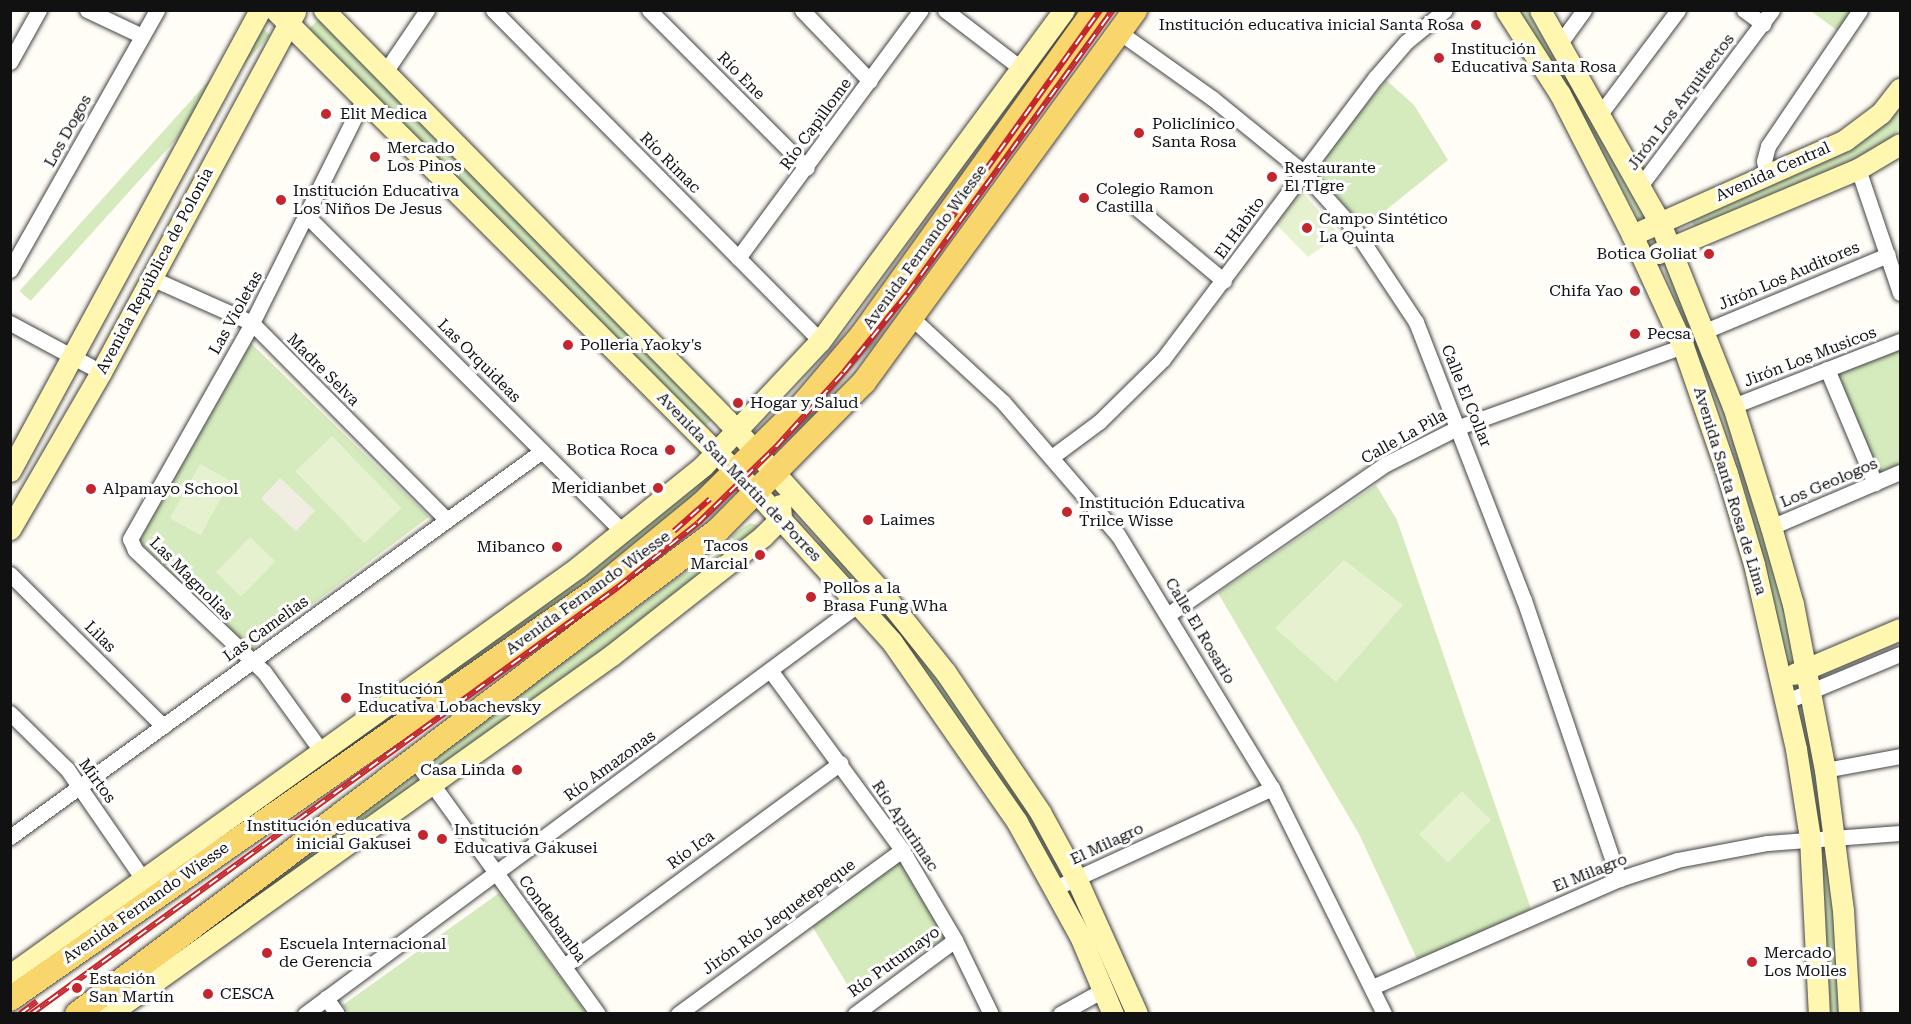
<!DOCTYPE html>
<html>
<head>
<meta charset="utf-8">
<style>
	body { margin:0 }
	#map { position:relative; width:1911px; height:1024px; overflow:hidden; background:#fffdf5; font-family:"Roboto Serif",serif }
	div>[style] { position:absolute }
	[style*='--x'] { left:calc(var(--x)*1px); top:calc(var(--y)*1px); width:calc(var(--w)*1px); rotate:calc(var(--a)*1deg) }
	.green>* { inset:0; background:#d5ebbd; transform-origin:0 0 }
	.pitch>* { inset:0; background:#e6f2cf; transform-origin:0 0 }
	.plaza>* { inset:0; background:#f1ede2; transform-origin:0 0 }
	.roads { filter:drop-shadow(0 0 2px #444) drop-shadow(0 0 2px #444) }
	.street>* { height:15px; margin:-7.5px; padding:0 7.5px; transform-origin:7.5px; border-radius:7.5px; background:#fff }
	.secondary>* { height:21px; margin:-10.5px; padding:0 10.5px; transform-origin:10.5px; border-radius:10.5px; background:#fff6b0 }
	.primary>* { height:24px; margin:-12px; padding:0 12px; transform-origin:12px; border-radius:12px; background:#f9d66b }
	.rail>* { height:6px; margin-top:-3px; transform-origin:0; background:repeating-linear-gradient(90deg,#fff 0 11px,#c4262e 0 22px); box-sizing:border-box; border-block:2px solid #c4262e }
	.dots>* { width:16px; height:16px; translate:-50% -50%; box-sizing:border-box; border:3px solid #fff; border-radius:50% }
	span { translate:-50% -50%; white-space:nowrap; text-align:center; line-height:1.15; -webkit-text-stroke:6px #fff; paint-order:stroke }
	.poi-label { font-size:16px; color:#111 }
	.right { translate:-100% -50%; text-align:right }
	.left { translate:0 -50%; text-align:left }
	.street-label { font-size:16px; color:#111 }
	.frame { position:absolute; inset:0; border:12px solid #111; pointer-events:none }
</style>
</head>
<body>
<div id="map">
	<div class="green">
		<i style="clip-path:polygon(1516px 11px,1527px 11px,1578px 95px,1637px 204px,1645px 220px,1641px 224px,1583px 118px)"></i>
		<i style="clip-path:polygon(1811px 11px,1853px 11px,1839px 32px)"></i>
		<i style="left:319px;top:19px;width:561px;height:18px;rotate:45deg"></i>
		<i style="left:259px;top:25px;width:15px;height:358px;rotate:42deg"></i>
		<i style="clip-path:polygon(1386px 80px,1414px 105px,1448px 160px,1365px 227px,1312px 171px)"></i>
		<i style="clip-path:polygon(1900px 105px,1900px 128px,1880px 150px,1698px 233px,1691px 220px,1857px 146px)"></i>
		<i style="clip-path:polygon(1665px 264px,1713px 362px,1801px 666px,1790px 670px,1743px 481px,1722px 414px,1665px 273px)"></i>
		<i style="clip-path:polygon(251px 343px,429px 517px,251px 650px,139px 541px)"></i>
		<i style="clip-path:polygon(1900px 343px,1900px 464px,1878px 474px,1834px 370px)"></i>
		<i style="clip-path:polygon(713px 467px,722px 476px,628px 557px,240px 831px,237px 825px,594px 569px)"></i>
		<i style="clip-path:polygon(1376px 485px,1397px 520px,1531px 909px,1418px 961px,1359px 834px,1218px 593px)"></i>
		<i style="clip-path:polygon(750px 523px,760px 526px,757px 533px,438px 774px,429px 761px,673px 581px,694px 567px,698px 569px,733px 540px,731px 536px)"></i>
		<i style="left:825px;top:538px;width:66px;height:11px;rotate:51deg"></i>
		<i style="clip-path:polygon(881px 604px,949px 688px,1066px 870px,1055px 877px,872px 610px)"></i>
		<i style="clip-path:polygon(1808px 703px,1827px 830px,1822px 833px,1797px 708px)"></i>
		<i style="clip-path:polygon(410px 773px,422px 786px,106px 1013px,90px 1014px)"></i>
		<i style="left:1830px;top:850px;width:163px;height:10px;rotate:87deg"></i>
		<i style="left:899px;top:861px;width:90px;height:108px;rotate:59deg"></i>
		<i style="clip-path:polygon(499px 893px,586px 1013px,350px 1014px,343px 1005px)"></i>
	</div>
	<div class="pitch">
		<i style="clip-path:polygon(1299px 188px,1340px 235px,1308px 257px,1273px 221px)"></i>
		<i style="left:332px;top:436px;width:100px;height:51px;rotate:46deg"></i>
		<i style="left:200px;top:464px;width:35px;height:62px;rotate:29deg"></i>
		<i style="left:250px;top:537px;width:35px;height:49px;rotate:44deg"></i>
		<i style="clip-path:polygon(1344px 560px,1403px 605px,1336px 682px,1275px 628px)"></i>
		<i style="left:1462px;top:791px;width:41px;height:61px;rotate:45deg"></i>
	</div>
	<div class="plaza">
		<i style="left:280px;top:478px;width:48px;height:28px;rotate:43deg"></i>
	</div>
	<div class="roads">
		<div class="street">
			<i style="--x:87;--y:10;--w:61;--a:25.3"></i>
			<i style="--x:493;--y:10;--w:465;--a:45.3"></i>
			<i style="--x:649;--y:10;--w:223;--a:45"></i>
			<i style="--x:802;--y:10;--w:98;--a:46.2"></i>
			<i style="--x:945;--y:10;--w:97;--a:37.5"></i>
			<i style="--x:1744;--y:10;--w:24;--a:36"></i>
			<i style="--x:1119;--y:32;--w:114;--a:35.4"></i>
			<i style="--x:1212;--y:98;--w:117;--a:39.1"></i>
			<i style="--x:1303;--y:172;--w:78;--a:48.1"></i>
			<i style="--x:1355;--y:230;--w:110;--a:56.5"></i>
			<i style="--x:1416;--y:322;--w:298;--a:68.8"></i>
			<i style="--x:1524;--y:600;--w:295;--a:71.2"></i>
			<i style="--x:1560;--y:43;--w:41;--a:-54"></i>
			<i style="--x:10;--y:62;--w:60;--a:-60.9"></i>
			<i style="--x:385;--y:72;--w:75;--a:-55.9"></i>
			<i style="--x:1600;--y:114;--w:130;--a:-53.1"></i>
			<i style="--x:1858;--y:169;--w:131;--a:71.3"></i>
			<i style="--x:1767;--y:176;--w:15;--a:-101"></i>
			<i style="--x:1764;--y:161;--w:16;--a:-75"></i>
			<i style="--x:1768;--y:146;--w:164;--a:-55.9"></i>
			<i style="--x:1640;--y:186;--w:220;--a:-53.1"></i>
			<i style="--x:1138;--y:209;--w:112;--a:39.9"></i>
			<i style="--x:307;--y:216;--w:448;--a:45"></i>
			<i style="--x:738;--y:258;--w:308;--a:-53.6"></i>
			<i style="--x:10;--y:270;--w:299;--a:-60.5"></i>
			<i style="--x:151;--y:278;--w:111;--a:24"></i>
			<i style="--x:252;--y:323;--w:277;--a:45.3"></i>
			<i style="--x:913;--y:319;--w:122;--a:42.7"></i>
			<i style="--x:1003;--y:402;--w:176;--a:49.2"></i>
			<i style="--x:1118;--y:535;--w:296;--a:58.7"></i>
			<i style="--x:1272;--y:788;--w:252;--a:63.6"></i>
			<i style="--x:10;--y:323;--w:103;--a:28.3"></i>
			<i style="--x:1705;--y:331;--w:198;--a:-22.6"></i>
			<i style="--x:1827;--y:369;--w:124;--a:67.2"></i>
			<i style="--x:1733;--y:406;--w:179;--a:-21.3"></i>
			<i style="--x:1053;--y:456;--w:57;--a:-36.5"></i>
			<i style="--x:1099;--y:422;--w:90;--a:-44.5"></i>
			<i style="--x:1163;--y:359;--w:352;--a:-53"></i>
			<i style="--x:1375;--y:78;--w:48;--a:-49.3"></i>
			<i style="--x:1406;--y:42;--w:50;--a:-39.4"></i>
			<i style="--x:1771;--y:527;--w:140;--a:-23.1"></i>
			<i style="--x:10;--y:574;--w:216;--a:44.8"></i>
			<i style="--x:1169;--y:614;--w:264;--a:-34.7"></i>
			<i style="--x:1386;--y:464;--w:82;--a:-26.9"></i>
			<i style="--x:1459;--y:427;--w:238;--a:-19.9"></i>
			<i style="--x:770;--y:670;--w:223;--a:53.7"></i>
			<i style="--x:902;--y:850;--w:104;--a:59.5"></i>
			<i style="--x:955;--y:940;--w:82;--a:64.1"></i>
			<i style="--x:1787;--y:701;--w:122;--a:-22.6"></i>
			<i style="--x:10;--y:713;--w:80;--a:44.5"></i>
			<i style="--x:67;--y:769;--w:134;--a:55.4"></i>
			<i style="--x:322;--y:752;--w:99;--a:-125.9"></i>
			<i style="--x:264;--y:672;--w:178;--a:-136.6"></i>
			<i style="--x:135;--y:550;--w:12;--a:-114"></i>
			<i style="--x:130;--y:539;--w:248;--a:-60.5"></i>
			<i style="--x:252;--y:323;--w:251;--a:-63.5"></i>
			<i style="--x:414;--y:759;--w:314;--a:54.2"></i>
			<i style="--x:1825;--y:770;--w:76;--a:-10.6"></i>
			<i style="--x:10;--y:837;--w:657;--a:-35.96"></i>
			<i style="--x:1055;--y:888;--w:239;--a:-24.7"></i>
			<i style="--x:564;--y:966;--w:343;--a:-36.3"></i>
			<i style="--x:1372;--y:987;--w:270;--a:-23.6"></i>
			<i style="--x:1619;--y:879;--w:61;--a:-18.1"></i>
			<i style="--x:1677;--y:860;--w:92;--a:-10.7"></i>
			<i style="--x:1767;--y:843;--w:133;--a:-4.3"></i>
			<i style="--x:326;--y:998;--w:19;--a:55"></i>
			<i style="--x:305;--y:1014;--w:714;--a:-36.52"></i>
			<i style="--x:678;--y:1014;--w:278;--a:-36.2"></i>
			<i style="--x:855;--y:1014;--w:124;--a:-36.5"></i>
			<i style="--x:1060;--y:1014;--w:49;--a:-29.2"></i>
		</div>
		<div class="secondary">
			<i style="--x:275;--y:10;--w:682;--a:45.06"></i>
			<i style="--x:757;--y:493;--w:201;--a:47.8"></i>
			<i style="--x:892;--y:642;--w:219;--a:55.2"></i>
			<i style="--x:1017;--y:822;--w:130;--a:61.1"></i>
			<i style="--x:1080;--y:936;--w:85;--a:67.1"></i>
			<i style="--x:324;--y:10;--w:575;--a:45.49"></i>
			<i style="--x:727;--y:420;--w:227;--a:48"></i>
			<i style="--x:879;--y:589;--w:107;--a:51.4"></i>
			<i style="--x:946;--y:673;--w:168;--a:55.9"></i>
			<i style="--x:1040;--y:812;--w:75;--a:61.4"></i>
			<i style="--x:1076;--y:878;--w:149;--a:65.8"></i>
			<i style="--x:1506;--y:10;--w:100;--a:57.3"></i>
			<i style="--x:1560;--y:94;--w:158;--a:62.9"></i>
			<i style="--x:1632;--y:235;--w:122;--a:65.3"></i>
			<i style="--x:1683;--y:346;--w:134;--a:70.9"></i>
			<i style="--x:1727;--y:473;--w:95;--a:73.5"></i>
			<i style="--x:1754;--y:564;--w:190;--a:77.2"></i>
			<i style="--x:1796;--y:749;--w:90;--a:81.1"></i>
			<i style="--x:1810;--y:838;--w:176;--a:87.1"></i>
			<i style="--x:1540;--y:10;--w:244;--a:60.6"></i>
			<i style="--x:1660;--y:223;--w:197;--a:68.3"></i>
			<i style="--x:1733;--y:406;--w:127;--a:72.6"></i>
			<i style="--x:1771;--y:527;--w:80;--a:74.1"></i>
			<i style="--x:1793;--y:604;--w:169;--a:79.1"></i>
			<i style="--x:1825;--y:770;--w:141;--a:82.7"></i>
			<i style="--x:1843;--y:910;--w:104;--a:86.7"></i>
			<i style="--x:1632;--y:235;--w:233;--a:-24"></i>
			<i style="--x:1845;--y:140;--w:45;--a:-36.9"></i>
			<i style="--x:1881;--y:113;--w:31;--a:-52"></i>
			<i style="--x:1658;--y:253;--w:217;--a:-22.8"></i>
			<i style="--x:1858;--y:169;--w:49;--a:-30.8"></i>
			<i style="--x:10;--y:471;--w:524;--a:-61.53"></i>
			<i style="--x:10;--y:529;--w:181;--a:-59.9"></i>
			<i style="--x:101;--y:372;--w:409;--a:-61.7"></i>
			<i style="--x:1794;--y:674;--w:115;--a:-23"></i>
			<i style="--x:10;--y:975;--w:698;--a:-35.67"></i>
			<i style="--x:577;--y:568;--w:162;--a:-39"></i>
			<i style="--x:703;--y:466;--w:171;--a:-46.9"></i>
			<i style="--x:820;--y:341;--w:411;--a:-53.6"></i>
			<i style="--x:109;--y:1014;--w:618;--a:-35.52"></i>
			<i style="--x:612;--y:655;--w:192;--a:-38.2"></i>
			<i style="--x:763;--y:536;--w:25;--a:-45"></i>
			<i style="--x:781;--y:518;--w:13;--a:-94"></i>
		</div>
		<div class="primary">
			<i style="--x:10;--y:999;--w:717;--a:-34.89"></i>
			<i style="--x:598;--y:589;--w:134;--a:-39.3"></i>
			<i style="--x:702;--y:504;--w:145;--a:-44.7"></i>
			<i style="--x:805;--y:402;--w:88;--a:-49.6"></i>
			<i style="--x:862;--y:335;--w:400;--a:-54.4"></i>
			<i style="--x:77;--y:1014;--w:803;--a:-37.06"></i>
			<i style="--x:718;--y:530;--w:208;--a:-45.4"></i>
			<i style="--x:864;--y:382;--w:460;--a:-53.9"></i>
		</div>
	</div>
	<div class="rail">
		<i style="--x:922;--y:259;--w:306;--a:-54.4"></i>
		<i style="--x:674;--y:531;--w:48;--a:-41.6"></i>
		<i style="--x:20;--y:1014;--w:21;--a:-37"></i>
		<i style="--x:31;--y:1014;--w:726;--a:-36.03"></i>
		<i style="--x:618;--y:587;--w:102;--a:-38.7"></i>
		<i style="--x:698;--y:523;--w:109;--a:-44.3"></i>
		<i style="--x:776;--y:447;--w:101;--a:-47.8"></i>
		<i style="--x:844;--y:372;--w:102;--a:-51"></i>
		<i style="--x:908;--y:293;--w:349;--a:-54.1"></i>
	</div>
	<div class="dots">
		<i style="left:1476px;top:25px;background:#c4262e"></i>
		<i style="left:1439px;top:58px;background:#c4262e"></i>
		<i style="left:326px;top:114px;background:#c4262e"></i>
		<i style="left:1139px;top:133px;background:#c4262e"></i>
		<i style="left:375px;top:157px;background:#c4262e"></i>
		<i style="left:1272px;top:177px;background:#c4262e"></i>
		<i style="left:1084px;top:198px;background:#c4262e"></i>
		<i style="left:281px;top:200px;background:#c4262e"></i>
		<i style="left:1307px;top:228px;background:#c4262e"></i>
		<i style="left:1709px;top:254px;background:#c4262e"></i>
		<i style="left:1635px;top:291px;background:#c4262e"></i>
		<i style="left:1635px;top:334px;background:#c4262e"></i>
		<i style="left:568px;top:345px;background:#c4262e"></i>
		<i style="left:738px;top:403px;background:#c4262e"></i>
		<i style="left:670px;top:450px;background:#c4262e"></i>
		<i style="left:658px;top:488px;background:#c4262e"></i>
		<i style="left:91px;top:489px;background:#c4262e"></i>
		<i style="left:1067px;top:512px;background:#c4262e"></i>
		<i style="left:868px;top:520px;background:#c4262e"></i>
		<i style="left:557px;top:547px;background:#c4262e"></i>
		<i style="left:760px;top:555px;background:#c4262e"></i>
		<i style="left:811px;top:597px;background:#c4262e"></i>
		<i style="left:346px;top:698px;background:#c4262e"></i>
		<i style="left:517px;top:770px;background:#c4262e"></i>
		<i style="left:423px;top:835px;background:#c4262e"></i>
		<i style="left:442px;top:839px;background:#c4262e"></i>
		<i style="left:267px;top:953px;background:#c4262e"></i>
		<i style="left:1752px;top:962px;background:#c4262e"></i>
		<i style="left:77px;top:988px;background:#c4262e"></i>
		<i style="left:208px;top:994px;background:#c4262e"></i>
	</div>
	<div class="poi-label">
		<span class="right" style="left:1464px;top:25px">Institución educativa inicial Santa Rosa</span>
		<span class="left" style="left:1451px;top:58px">Institución<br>Educativa Santa Rosa</span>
		<span class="left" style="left:340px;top:114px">Elit Medica</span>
		<span class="left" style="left:1152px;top:133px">Policlínico<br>Santa Rosa</span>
		<span class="left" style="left:387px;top:157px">Mercado<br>Los Pinos</span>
		<span class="left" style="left:1284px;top:177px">Restaurante<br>El TIgre</span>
		<span class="left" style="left:1096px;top:198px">Colegio Ramon<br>Castilla</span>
		<span class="left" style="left:293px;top:200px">Institución Educativa<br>Los Niños De Jesus</span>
		<span class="left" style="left:1319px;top:228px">Campo Sintético<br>La Quinta</span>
		<span class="right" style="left:1697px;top:254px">Botica Goliat</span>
		<span class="right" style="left:1623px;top:291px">Chifa Yao</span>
		<span class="left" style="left:1647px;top:334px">Pecsa</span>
		<span class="left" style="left:580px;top:345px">Polleria Yaoky's</span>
		<span class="left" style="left:750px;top:403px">Hogar y Salud</span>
		<span class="right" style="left:658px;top:450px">Botica Roca</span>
		<span class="right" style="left:646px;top:488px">Meridianbet</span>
		<span class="left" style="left:103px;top:489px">Alpamayo School</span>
		<span class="left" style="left:1079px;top:512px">Institución Educativa<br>Trilce Wisse</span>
		<span class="left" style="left:880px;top:520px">Laimes</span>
		<span class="right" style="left:748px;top:555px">Tacos<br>Marcial</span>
		<span class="right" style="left:545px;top:547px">Mibanco</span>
		<span class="left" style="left:823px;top:597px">Pollos a la<br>Brasa Fung Wha</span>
		<span class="left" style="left:358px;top:698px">Institución<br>Educativa Lobachevsky</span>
		<span class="right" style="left:505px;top:770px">Casa Linda</span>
		<span class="right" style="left:411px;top:835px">Institución educativa<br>inicial Gakusei</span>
		<span class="left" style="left:454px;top:839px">Institución<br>Educativa Gakusei</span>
		<span class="left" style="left:279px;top:953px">Escuela Internacional<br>de Gerencia</span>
		<span class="left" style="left:1764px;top:962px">Mercado<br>Los Molles</span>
		<span class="left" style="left:89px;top:988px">Estación<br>San Martín</span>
		<span class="left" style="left:220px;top:994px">CESCA</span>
	</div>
	<div class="street-label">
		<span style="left:741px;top:76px;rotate:45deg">Río Ene</span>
		<span style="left:1681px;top:102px;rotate:-53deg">Jirón Los Arquitectos</span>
		<span style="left:816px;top:124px;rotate:-54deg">Río Capillome</span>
		<span style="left:68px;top:131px;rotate:-61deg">Los Dogos</span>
		<span style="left:670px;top:163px;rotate:45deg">Río Rimac</span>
		<span style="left:1773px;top:172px;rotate:-24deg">Avenida Central</span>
		<span style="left:1240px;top:228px;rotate:-54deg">El Habito</span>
		<span style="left:925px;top:247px;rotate:-54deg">Avenida Fernando Wiesse</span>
		<span style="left:155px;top:271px;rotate:-62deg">Avenida República de Polonia</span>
		<span style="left:1789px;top:276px;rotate:-23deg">Jirón Los Auditores</span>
		<span style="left:236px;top:313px;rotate:-61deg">Las Violetas</span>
		<span style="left:1810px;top:357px;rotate:-21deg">Jirón Los Musicos</span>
		<span style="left:479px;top:361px;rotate:45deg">Las Orquideas</span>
		<span style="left:323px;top:370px;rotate:45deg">Madre Selva</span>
		<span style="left:1466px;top:396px;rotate:68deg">Calle El Collar</span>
		<span style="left:1404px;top:437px;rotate:-29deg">Calle La Pila</span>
		<span style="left:739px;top:477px;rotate:46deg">Avenida San Martín de Porres</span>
		<span style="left:1829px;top:483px;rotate:-23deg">Los Geologos</span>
		<span style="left:1730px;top:491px;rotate:73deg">Avenida Santa Rosa de Lima</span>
		<span style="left:191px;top:579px;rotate:45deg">Las Magnolias</span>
		<span style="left:588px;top:593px;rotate:-36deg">Avenida Fernando Wiesse</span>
		<span style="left:266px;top:629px;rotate:-36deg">Las Camelias</span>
		<span style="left:1200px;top:631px;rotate:59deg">Calle El Rosario</span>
		<span style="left:100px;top:637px;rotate:45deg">Lilas</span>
		<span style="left:610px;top:766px;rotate:-36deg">Río Amazonas</span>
		<span style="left:97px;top:781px;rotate:54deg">Mirtos</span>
		<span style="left:905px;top:826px;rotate:56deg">Río Apurimac</span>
		<span style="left:1107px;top:844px;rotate:-25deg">El Milagro</span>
		<span style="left:691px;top:850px;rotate:-36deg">Río Ica</span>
		<span style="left:1590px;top:873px;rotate:-22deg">El Milagro</span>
		<span style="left:146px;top:903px;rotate:-35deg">Avenida Fernando Wiesse</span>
		<span style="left:779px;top:917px;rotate:-36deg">Jirón Río Jequetepeque</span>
		<span style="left:552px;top:919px;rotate:54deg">Condebamba</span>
		<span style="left:894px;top:962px;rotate:-36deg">Río Putumayo</span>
	</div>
	<div class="frame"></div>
</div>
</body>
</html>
